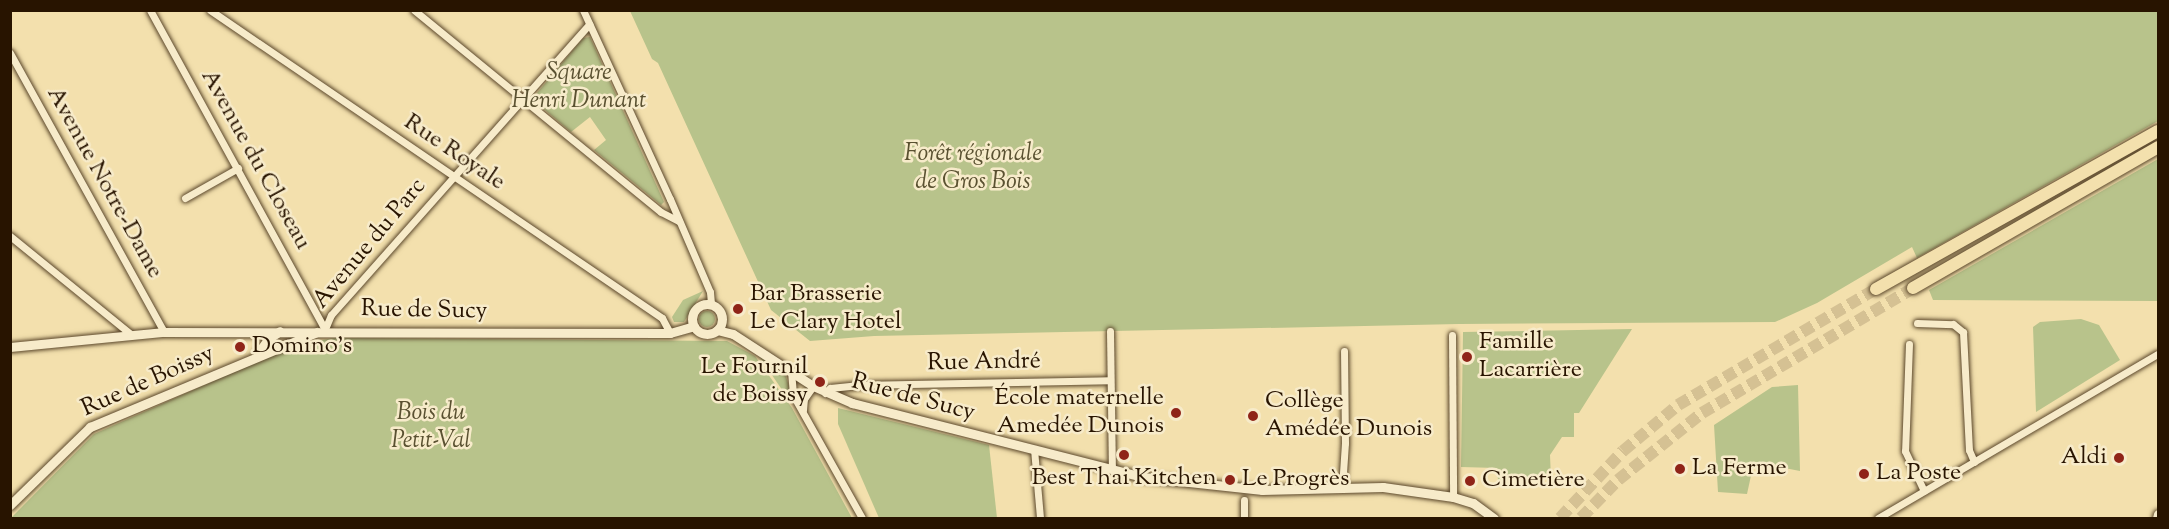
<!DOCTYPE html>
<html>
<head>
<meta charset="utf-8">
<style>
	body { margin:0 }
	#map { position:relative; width:2169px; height:529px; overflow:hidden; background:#f3e0ad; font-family:"Sorts Mill Goudy",serif }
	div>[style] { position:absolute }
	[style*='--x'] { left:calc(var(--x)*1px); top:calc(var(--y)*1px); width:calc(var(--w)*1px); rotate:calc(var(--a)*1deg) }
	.green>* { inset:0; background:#b8c38b }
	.round { border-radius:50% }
	.highway-tunnel>* { height:12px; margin-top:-6px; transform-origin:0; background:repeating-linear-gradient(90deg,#d5c193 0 12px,transparent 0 18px) }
	.roads { filter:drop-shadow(0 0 2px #5b472b) drop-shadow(0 0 2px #5b472b) }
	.street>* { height:7px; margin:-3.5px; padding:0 3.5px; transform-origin:3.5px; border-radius:3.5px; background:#f7ebca }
	.secondary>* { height:9px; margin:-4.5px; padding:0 4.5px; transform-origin:4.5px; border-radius:4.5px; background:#f7ebca }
	.secondary>.ring { margin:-4.5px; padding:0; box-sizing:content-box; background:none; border:9px solid #f7ebca; border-radius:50% }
	.highway>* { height:12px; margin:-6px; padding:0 6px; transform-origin:6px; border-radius:6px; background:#f3e0ad }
	.dots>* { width:16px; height:16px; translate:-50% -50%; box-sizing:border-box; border:3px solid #f7ebca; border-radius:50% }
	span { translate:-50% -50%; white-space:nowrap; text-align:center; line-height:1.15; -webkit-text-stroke:5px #f7ebca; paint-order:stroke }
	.park-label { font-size:24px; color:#5a5131; font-style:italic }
	.street-label { font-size:24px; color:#281400 }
	.poi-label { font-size:24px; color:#281400 }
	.left { translate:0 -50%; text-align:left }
	.right { translate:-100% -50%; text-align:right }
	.frame { position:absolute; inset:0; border:12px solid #281400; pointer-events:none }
</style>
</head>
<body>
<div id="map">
	<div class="green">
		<i style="clip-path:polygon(630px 11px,2158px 11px,2158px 121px,1917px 258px,1912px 247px,1817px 303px,1775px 322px,1459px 324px,874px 336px,810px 341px,771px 310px,658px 63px,652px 59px)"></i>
		<i style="clip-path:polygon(590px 37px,664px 202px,661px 205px,594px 150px,606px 140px,590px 117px,571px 132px,532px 99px,583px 38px)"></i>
		<i style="clip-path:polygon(2158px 159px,2158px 301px,1933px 300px,1929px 290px)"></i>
		<i style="clip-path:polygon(703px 291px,684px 322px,674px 322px,672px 317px,683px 300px)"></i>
		<i class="round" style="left:699px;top:311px;width:16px;height:16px"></i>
		<i style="clip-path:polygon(2081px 319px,2099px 325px,2120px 360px,2036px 412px,2033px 327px,2040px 322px)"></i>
		<i style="clip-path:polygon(1632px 329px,1579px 413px,1574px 413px,1574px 437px,1562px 437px,1550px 455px,1551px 479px,1498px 480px,1497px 468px,1461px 467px,1463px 332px)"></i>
		<i style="clip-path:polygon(334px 338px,727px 341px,755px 356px,792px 408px,852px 518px,11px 518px,94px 434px,297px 344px)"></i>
		<i style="clip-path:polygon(759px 356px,785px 374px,793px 398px,789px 400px)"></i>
		<i style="clip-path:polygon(1798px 385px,1800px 471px,1754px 462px,1747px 494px,1718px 492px,1714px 425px,1772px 387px)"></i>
		<i style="clip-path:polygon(838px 408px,989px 445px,997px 518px,879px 518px,838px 424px)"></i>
	</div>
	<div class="highway-tunnel">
		<i style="--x:1560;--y:518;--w:92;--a:-46.8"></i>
		<i style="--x:1623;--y:451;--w:72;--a:-39.9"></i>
		<i style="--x:1678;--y:405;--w:229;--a:-30.4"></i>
		<i style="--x:1581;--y:518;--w:53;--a:-45.8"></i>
		<i style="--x:1618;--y:480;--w:107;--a:-38.6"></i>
		<i style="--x:1702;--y:413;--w:245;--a:-30.6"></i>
	</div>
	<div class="roads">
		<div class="street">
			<i style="--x:150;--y:10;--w:364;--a:61.3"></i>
			<i style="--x:210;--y:10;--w:547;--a:34.27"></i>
			<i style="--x:662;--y:318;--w:17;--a:62"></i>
			<i style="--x:414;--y:10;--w:319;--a:39.3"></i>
			<i style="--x:661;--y:212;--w:20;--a:27"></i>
			<i style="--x:583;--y:10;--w:208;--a:65.3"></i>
			<i style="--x:670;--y:199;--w:101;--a:66.7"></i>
			<i style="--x:710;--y:292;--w:12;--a:85"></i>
			<i style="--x:10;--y:53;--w:319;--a:61.1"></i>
			<i style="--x:185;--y:198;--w:61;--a:-29.5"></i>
			<i style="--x:10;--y:236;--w:157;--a:39.1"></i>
			<i style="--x:1917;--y:323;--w:36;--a:2"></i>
			<i style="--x:1953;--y:324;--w:13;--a:39"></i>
			<i style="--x:1963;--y:332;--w:118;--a:87.1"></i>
			<i style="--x:1969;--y:450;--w:13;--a:67"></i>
			<i style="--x:325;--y:329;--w:15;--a:-67"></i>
			<i style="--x:331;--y:315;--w:389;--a:-48.4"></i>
			<i style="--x:1110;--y:331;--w:138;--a:89.2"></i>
			<i style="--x:1452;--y:335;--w:162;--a:89.6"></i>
			<i style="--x:1909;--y:344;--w:107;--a:92.1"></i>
			<i style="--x:1905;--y:451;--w:44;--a:64.6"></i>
			<i style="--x:791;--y:371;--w:24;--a:85"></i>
			<i style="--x:793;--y:395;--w:141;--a:60.7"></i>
			<i style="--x:825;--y:393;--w:7;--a:-45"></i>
			<i style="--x:830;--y:388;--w:27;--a:-6"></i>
			<i style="--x:857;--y:385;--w:253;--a:-1.1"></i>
			<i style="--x:803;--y:410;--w:11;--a:-85"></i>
			<i style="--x:804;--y:399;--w:16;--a:-55"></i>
			<i style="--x:1034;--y:449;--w:69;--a:85"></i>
			<i style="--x:1342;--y:488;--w:45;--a:-86.2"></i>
			<i style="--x:1345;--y:443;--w:92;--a:-90.6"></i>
			<i style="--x:1244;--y:518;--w:18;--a:-90"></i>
			<i style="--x:1878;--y:518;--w:324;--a:-30.4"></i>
		</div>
		<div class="secondary">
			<i class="ring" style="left:692px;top:304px;width:21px;height:21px"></i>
			<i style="--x:717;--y:330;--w:16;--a:14"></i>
			<i style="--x:733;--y:334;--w:95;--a:33"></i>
			<i style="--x:813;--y:386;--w:43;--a:23.6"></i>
			<i style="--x:852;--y:403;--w:300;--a:14.3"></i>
			<i style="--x:1143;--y:477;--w:120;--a:6.2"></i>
			<i style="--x:1262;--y:490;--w:121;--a:-1.4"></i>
			<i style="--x:1383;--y:487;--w:71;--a:8.1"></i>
			<i style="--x:1453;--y:497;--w:21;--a:17"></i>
			<i style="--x:1473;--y:503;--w:26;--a:36"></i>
			<i style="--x:10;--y:347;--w:155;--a:-5.6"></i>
			<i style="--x:164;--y:332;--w:506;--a:0.11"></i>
			<i style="--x:670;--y:333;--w:25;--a:-16"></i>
			<i style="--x:258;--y:353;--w:17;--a:-54"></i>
			<i style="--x:268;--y:339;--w:14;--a:-34"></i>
			<i style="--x:10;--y:505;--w:112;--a:-44.3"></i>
			<i style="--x:90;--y:427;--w:246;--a:-22.7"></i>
			<i style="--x:2157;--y:518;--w:4;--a:-76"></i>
		</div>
		<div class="highway">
			<i style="--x:1913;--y:288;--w:283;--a:-29.9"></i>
			<i style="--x:1876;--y:289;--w:323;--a:-29.3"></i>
		</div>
	</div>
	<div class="dots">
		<i style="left:738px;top:309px;background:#8f2418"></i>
		<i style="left:240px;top:347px;background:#8f2418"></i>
		<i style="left:1467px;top:357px;background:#8f2418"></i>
		<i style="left:820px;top:382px;background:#8f2418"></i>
		<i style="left:1176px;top:413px;background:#8f2418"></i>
		<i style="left:1253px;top:416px;background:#8f2418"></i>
		<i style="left:1124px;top:455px;background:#8f2418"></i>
		<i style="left:2119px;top:458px;background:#8f2418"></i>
		<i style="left:1680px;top:469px;background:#8f2418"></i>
		<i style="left:1864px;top:474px;background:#8f2418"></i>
		<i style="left:1230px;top:480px;background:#8f2418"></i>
		<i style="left:1470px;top:481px;background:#8f2418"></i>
	</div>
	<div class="park-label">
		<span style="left:579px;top:88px">Square<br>Henri Dunant</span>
		<span style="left:973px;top:169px">Forêt régionale<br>de Gros Bois</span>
		<span style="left:431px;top:428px">Bois du<br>Petit-Val</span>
	</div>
	<div class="street-label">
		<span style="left:454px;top:153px;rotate:34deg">Rue Royale</span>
		<span style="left:255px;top:160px;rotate:61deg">Avenue du Closeau</span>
		<span style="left:104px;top:183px;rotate:61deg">Avenue Notre-Dame</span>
		<span style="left:370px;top:244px;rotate:-50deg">Avenue du Parc</span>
		<span style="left:424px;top:311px;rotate:1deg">Rue de Sucy</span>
		<span style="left:984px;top:363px;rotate:-1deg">Rue André</span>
		<span style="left:148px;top:382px;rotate:-24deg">Rue de Boissy</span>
		<span style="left:913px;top:398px;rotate:15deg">Rue de Sucy</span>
	</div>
	<div class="poi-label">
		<span class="left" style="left:750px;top:309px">Bar Brasserie<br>Le Clary Hotel</span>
		<span class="left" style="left:1479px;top:357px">Famille<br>Lacarrière</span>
		<span class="left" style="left:252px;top:347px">Domino's</span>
		<span class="right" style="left:808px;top:382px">Le Fournil<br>de Boissy</span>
		<span class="right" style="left:1164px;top:413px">École maternelle<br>Amedée Dunois</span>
		<span class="left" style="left:1265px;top:416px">Collège<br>Amédée Dunois</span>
		<span class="right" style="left:2107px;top:458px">Aldi</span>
		<span class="left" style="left:1692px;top:469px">La Ferme</span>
		<span class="left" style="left:1876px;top:474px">La Poste</span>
		<span style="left:1124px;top:479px">Best Thai Kitchen</span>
		<span class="left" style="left:1242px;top:480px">Le Progrès</span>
		<span class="left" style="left:1482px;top:481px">Cimetière</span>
	</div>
	<div class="frame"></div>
</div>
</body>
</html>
